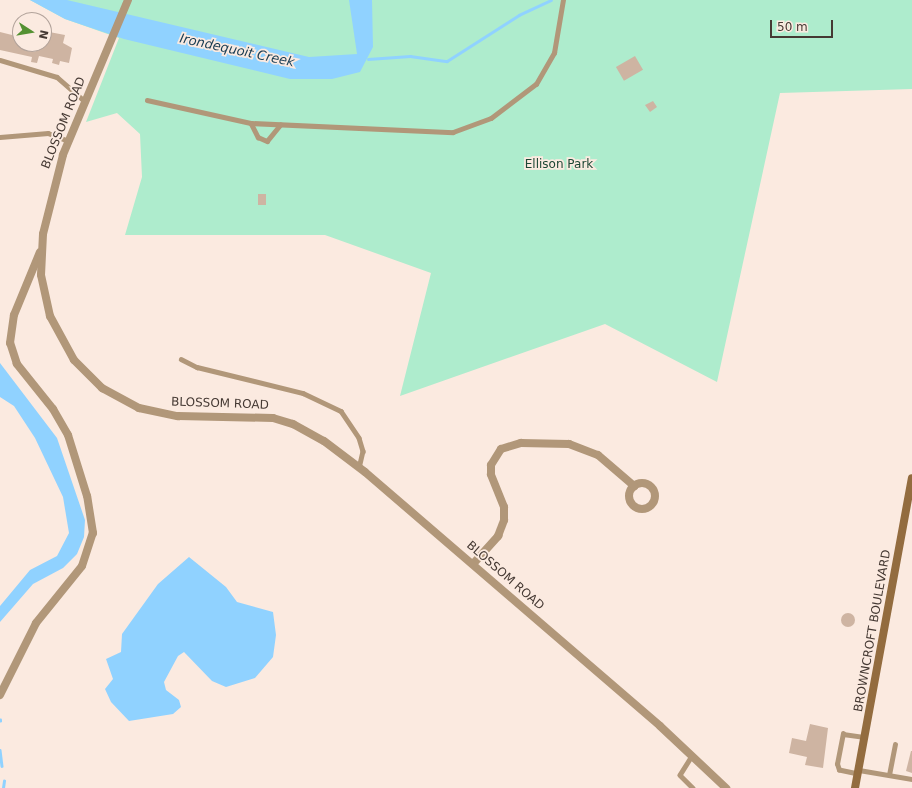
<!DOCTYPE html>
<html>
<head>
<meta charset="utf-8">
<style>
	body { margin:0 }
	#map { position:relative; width:912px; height:788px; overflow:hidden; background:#fbeae0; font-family:"DejaVu Sans",sans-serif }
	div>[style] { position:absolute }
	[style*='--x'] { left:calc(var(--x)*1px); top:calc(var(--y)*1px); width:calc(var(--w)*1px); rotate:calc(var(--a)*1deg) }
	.green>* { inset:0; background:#aeeccd }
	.water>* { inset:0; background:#90d2ff }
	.stream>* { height:2.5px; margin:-1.25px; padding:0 1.25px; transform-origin:1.25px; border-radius:1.25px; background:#90d2ff }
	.building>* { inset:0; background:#ceb4a2; transform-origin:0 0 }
	.round { border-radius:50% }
	.service>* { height:4.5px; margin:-2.25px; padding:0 2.25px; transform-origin:2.25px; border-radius:2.25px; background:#b19779 }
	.minor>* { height:8px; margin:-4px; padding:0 4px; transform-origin:4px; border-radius:4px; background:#b19779 }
	.minor>.ring { margin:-4px; padding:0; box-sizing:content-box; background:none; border:8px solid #b19779; border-radius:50% }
	.tertiary>* { height:8px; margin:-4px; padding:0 4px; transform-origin:4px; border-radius:4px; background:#b19779 }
	.secondary>* { height:8px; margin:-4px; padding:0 4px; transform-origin:4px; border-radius:4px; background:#936c3f }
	span { translate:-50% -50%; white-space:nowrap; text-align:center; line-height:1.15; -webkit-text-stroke:3.5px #fbeae0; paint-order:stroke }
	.street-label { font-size:12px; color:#453933 }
	.park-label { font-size:12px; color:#1c4734 }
	.water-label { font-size:13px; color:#163b52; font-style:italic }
	.north { position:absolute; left:12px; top:12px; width:40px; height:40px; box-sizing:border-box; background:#fbeae0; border:1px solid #b2a39b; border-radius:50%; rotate:102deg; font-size:11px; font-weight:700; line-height:16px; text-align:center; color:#453933 }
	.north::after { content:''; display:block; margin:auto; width:14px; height:18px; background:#549132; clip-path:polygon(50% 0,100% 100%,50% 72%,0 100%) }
	.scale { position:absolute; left:770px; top:20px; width:63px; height:18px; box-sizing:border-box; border:2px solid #453933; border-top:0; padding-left:5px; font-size:12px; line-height:14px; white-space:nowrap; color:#453933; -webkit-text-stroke:3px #fbeae0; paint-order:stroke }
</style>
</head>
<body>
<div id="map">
	<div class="green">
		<i style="clip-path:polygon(30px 0,912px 0,912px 89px,780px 93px,717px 382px,605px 324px,400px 396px,431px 273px,325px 235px,125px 235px,142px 177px,140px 134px,117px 113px,86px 122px,119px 38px,65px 19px)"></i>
	</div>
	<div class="water">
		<i style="clip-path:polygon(30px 0,67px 0,309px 57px,357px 54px,349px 0,372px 0,373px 47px,360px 72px,332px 79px,290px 79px,124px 39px,65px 19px)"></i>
		<i style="clip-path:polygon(0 363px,57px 438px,85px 520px,84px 537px,77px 554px,63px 568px,33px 584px,0 622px,0 606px,30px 570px,57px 556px,69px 533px,63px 497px,35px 438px,14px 406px,0 397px)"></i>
		<i style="clip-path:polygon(189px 557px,226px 587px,237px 602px,273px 612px,276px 635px,273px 657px,255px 678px,226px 687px,212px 681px,184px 652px,178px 656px,164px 682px,166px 690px,179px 700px,181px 707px,173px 714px,129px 721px,111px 702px,105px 689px,113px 679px,106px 659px,121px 652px,122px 634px,158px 584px)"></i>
	</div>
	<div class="stream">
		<i style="--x:368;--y:59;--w:42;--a:-4.1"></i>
		<i style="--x:410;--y:56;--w:37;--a:8"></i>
		<i style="--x:447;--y:61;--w:85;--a:-32.6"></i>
		<i style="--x:519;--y:15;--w:35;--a:-25"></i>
		<i style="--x:0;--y:721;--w:1;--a:-90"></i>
		<i style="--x:0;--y:750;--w:16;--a:83"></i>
		<i style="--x:3;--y:788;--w:7;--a:-82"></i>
	</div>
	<div class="building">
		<i style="clip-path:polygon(44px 31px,65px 35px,63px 43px,72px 48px,69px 63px,60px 61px,59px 65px,52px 63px,53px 59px,39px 56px,37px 63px,31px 62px,32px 57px,0 50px,0 32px,20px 37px,20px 44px,44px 44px)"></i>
		<i style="left:635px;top:56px;width:16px;height:22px;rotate:60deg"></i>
		<i style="clip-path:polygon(653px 101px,657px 107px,650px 112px,645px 105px)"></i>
		<i style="left:258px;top:194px;width:8px;height:11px"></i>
		<i class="round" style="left:841px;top:613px;width:14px;height:14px"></i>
		<i style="clip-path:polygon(810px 724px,828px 728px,823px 768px,805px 765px,807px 757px,789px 753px,792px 738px,806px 741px)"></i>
		<i style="clip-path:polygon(911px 751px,912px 751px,912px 773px,906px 771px)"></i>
	</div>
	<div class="service">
		<i style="--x:0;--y:60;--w:59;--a:16.6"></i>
		<i style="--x:57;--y:77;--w:37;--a:41"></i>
		<i style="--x:147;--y:100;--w:107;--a:12.5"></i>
		<i style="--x:251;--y:123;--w:202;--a:2.6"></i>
		<i style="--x:453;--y:132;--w:40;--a:-20.2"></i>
		<i style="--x:491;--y:118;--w:56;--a:-37.1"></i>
		<i style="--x:536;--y:84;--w:36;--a:-60"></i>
		<i style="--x:554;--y:53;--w:54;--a:-80.4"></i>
		<i style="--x:251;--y:123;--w:16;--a:63"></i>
		<i style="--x:258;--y:137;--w:10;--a:24"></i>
		<i style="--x:267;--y:141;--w:21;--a:-51"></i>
		<i style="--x:0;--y:137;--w:48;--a:-4.8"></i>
		<i style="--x:48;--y:133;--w:22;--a:21"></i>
		<i style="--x:181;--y:359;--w:18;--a:27"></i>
		<i style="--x:197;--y:367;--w:109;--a:13.8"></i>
		<i style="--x:303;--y:393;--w:42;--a:25.3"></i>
		<i style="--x:341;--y:411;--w:32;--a:56"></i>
		<i style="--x:359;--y:438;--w:14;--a:73"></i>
		<i style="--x:363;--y:451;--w:17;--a:103"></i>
		<i style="--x:692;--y:756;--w:22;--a:122"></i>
		<i style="--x:680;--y:775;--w:18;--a:45"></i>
		<i style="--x:859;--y:770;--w:54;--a:9.6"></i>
		<i style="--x:858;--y:774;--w:19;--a:-168"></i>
		<i style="--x:839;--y:770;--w:6;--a:-108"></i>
		<i style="--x:837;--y:764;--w:31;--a:-79"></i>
		<i style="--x:843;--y:734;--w:22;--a:8"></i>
		<i style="--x:889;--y:775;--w:31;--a:-79"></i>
	</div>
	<div class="minor">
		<i class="ring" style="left:629px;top:483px;width:18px;height:18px"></i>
		<i style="--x:473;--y:564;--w:38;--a:-48"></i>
		<i style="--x:498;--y:536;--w:17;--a:-69"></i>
		<i style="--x:504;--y:520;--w:13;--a:-90"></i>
		<i style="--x:504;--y:507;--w:35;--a:-112"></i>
		<i style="--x:491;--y:474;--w:9;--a:-90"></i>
		<i style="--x:491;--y:465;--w:19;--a:-58"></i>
		<i style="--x:501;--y:449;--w:21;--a:-17"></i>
		<i style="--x:521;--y:443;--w:48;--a:1.2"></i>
		<i style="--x:569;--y:444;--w:31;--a:21"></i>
		<i style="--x:598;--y:455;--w:48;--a:40.7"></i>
		<i style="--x:0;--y:695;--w:80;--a:-63.4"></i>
		<i style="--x:36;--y:623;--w:73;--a:-51.1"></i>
		<i style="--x:82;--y:566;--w:35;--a:-72"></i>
		<i style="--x:93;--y:533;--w:37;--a:-99"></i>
		<i style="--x:87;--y:496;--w:64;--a:-107.3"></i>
		<i style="--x:68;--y:435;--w:30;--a:-120"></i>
		<i style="--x:53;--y:409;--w:58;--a:-128.7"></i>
		<i style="--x:17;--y:364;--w:22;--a:-108"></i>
		<i style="--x:10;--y:343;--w:28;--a:-82"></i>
		<i style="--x:14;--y:315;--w:68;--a:-67.6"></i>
	</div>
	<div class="tertiary">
		<i style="--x:128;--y:0;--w:168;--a:112.8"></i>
		<i style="--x:63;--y:155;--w:81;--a:104.2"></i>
		<i style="--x:43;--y:234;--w:41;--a:92.8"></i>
		<i style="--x:41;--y:275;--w:42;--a:77.6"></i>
		<i style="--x:50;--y:316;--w:50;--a:61.4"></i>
		<i style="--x:74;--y:360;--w:40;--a:45"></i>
		<i style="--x:102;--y:388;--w:42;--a:28.4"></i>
		<i style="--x:139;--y:408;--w:40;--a:12"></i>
		<i style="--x:178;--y:416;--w:95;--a:1.2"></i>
		<i style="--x:273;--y:418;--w:21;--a:17"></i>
		<i style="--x:293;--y:424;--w:35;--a:29"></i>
		<i style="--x:324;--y:441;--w:51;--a:37.1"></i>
		<i style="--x:365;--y:472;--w:389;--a:40.7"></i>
		<i style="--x:660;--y:726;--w:91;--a:43.2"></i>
	</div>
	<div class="secondary">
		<i style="--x:855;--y:788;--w:315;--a:-79.6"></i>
	</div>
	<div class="street-label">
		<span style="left:64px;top:123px;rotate:-68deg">BLOSSOM ROAD</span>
		<span style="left:220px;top:404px;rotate:2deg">BLOSSOM ROAD</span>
		<span style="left:505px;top:576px;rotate:41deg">BLOSSOM ROAD</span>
		<span style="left:873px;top:631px;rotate:-80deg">BROWNCROFT BOULEVARD</span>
	</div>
	<div class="park-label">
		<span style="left:559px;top:165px">Ellison Park</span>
	</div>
	<div class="water-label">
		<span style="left:237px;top:51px;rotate:12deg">Irondequoit Creek</span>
	</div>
	<div class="north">N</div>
	<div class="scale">50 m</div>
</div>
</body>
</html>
